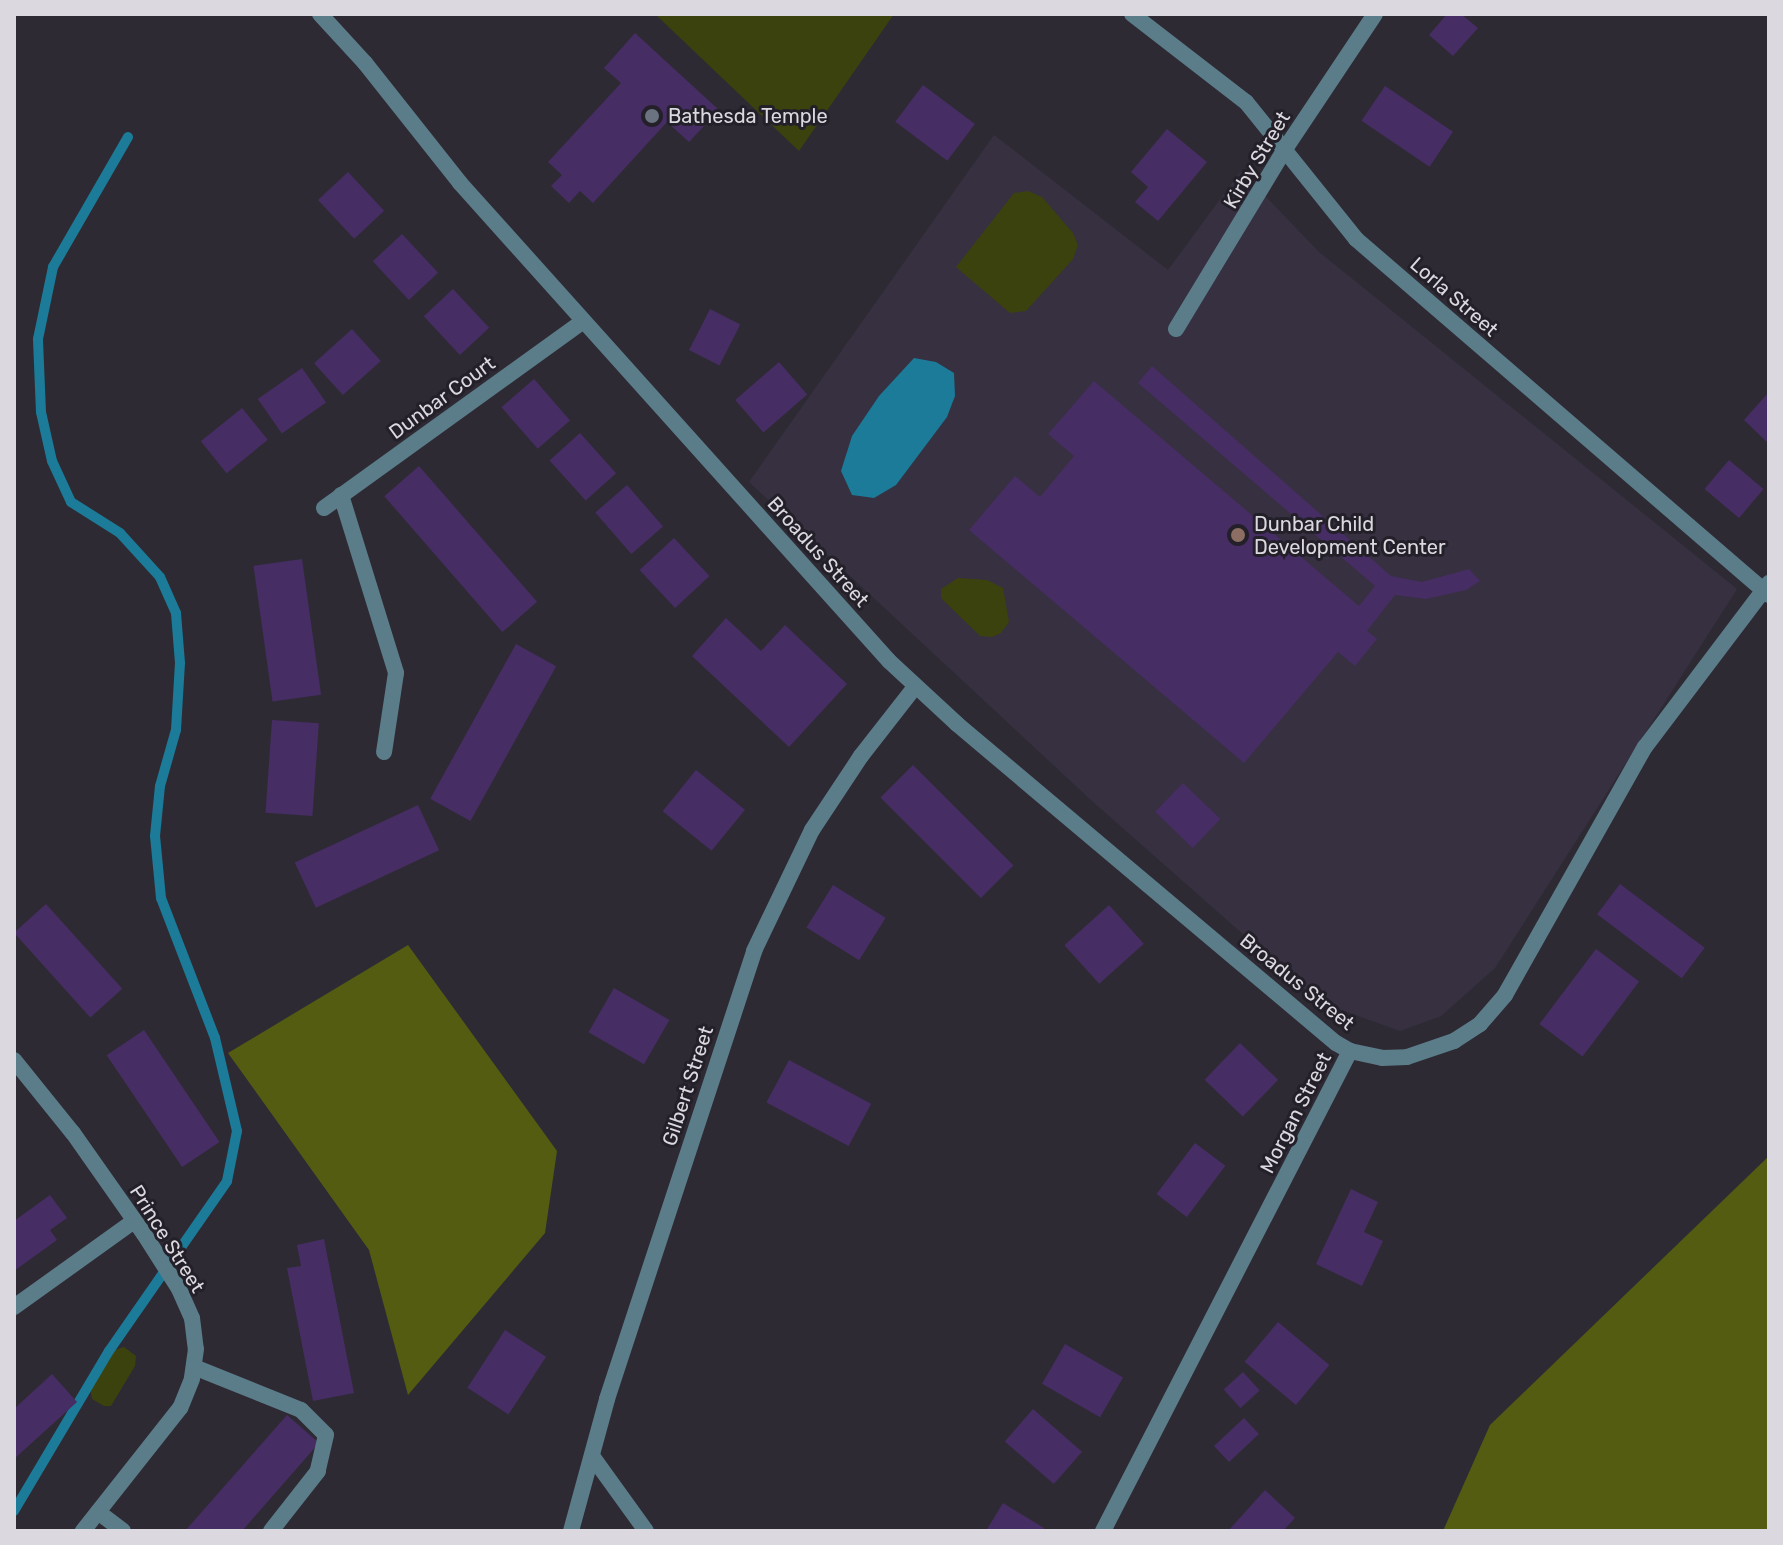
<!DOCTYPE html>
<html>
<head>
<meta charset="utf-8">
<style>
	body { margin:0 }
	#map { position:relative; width:1783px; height:1545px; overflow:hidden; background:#2e2a34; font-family:Rubik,sans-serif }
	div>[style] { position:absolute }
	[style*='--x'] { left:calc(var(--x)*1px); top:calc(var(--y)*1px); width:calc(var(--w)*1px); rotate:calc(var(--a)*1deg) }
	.education>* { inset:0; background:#373040 }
	.green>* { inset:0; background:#3c420d }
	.forest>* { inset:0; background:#535c11 }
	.water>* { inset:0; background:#1b7b98 }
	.stream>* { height:10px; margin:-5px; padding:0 5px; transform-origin:5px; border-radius:5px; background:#1b7b98 }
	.building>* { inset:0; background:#462d64; transform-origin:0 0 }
	.service>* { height:16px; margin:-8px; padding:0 8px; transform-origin:8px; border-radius:8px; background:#5b7d89 }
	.minor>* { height:16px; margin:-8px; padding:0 8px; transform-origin:8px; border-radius:8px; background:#5b7d89 }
	.dots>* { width:22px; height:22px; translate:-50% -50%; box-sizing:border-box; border:4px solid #24202a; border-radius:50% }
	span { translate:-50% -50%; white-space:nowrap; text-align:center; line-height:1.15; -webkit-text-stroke:6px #24202a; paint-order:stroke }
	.poi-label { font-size:20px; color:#dbd8df }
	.left { translate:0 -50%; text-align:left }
	.street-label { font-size:20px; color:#dbd8df }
	.frame { position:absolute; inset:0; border:16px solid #dbd8df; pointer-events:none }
</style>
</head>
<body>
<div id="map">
	<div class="education">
		<i style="clip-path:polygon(994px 135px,1168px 270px,1241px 171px,1319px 252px,1737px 589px,1495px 968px,1441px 1016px,1400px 1031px,1320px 1002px,1091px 800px,749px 482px)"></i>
	</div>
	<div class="green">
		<i style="clip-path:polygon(655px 14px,894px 14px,799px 151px)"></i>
		<i style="clip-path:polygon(1028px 191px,1042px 197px,1073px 233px,1078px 245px,1073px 259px,1026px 311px,1010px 313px,956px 267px,1014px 193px)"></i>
		<i style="clip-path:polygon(958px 578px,987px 580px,1003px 588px,1009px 622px,1001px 633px,992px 637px,980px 636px,941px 598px,941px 589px)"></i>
		<i style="clip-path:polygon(124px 1347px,136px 1356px,135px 1366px,111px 1406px,104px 1406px,92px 1399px,90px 1389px,114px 1350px)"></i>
	</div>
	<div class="forest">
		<i style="clip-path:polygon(408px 945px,557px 1151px,545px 1233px,408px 1395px,369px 1250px,228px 1053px)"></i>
		<i style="clip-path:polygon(1769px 1156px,1769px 1531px,1443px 1531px,1490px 1425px)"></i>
	</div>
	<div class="water">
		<i style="clip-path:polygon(914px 358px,936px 362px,954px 373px,955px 396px,947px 417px,896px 485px,874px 498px,852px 495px,841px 471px,852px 436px,879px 396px)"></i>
	</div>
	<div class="stream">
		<i style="--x:14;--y:1511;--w:186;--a:-59.3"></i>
		<i style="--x:109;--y:1351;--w:207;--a:-55.2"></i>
		<i style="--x:227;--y:1181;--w:51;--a:-78.7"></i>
		<i style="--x:237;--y:1131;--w:96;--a:-103.3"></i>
		<i style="--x:215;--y:1038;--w:150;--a:-111.1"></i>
		<i style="--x:161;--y:898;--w:62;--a:-95.5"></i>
		<i style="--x:155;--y:836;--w:50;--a:-84.3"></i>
		<i style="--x:160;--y:786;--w:58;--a:-74.1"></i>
		<i style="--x:176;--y:730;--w:67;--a:-86.6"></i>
		<i style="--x:180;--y:663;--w:50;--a:-94.6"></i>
		<i style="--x:176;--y:613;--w:39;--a:-114"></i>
		<i style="--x:160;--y:577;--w:59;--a:-132.3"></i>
		<i style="--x:120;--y:533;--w:58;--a:-147.7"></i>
		<i style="--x:71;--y:502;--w:45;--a:-114.9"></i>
		<i style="--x:52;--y:461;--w:50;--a:-102.7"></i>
		<i style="--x:41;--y:412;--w:73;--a:-92.4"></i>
		<i style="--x:38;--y:339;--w:74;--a:-78.2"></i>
		<i style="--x:53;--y:267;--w:150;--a:-60"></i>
	</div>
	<div class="building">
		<i style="clip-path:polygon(1447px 14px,1461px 14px,1478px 28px,1453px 56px,1429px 35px)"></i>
		<i style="clip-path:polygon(635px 33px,719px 110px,689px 142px,667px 122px,593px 203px,580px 191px,569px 203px,551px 186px,562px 175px,548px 162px,621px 83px,604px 68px)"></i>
		<i style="left:923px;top:85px;width:65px;height:46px;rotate:37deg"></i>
		<i style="left:1385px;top:86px;width:82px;height:42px;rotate:34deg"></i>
		<i style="clip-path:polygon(1167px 129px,1207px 162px,1158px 221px,1135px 202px,1148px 187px,1131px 172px)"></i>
		<i style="left:348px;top:172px;width:53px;height:41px;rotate:47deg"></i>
		<i style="left:402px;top:234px;width:53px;height:40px;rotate:47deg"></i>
		<i style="left:453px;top:289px;width:53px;height:40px;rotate:47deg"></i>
		<i style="left:710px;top:309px;width:34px;height:46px;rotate:27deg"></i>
		<i style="left:352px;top:329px;width:43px;height:51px;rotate:48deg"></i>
		<i style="left:779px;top:362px;width:43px;height:58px;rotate:49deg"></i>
		<i style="clip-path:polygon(1152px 366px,1391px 576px,1422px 582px,1469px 569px,1480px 581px,1466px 590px,1426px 599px,1395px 595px,1367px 631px,1377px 639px,1355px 666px,1338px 652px,1244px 763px,969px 530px,1015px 476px,1040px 497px,1074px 456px,1048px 434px,1094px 381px,1359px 606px,1375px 586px,1138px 383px)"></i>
		<i style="left:302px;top:368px;width:42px;height:54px;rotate:55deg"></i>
		<i style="left:534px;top:379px;width:55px;height:43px;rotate:49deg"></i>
		<i style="clip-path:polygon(1769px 392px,1769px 444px,1744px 420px)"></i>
		<i style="left:242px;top:408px;width:41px;height:53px;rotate:51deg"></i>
		<i style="left:580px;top:433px;width:54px;height:41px;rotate:48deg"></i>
		<i style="left:1729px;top:460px;width:45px;height:38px;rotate:40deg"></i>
		<i style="left:419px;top:466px;width:180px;height:46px;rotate:49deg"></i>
		<i style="left:627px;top:485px;width:55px;height:42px;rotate:49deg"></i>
		<i style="left:674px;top:538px;width:52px;height:47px;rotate:47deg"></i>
		<i style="left:302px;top:559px;width:137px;height:49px;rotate:82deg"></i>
		<i style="clip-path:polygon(726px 618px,761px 651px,785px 625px,847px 684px,789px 747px,692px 656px)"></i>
		<i style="left:516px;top:644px;width:46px;height:177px;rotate:29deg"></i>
		<i style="left:272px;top:720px;width:47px;height:93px;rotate:4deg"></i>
		<i style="left:913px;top:765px;width:142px;height:46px;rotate:45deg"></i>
		<i style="left:696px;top:770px;width:63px;height:53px;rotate:39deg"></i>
		<i style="left:1183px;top:783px;width:52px;height:40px;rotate:44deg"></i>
		<i style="left:418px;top:805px;width:50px;height:136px;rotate:65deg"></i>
		<i style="left:1620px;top:884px;width:106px;height:38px;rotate:37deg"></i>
		<i style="left:833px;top:885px;width:62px;height:50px;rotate:32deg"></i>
		<i style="left:46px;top:904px;width:114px;height:43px;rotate:48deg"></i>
		<i style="left:1109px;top:905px;width:52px;height:60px;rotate:48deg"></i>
		<i style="left:1596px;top:949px;width:54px;height:94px;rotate:37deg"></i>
		<i style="left:614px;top:988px;width:64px;height:51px;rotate:30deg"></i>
		<i style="left:144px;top:1030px;width:135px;height:45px;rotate:56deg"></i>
		<i style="left:1240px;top:1043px;width:53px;height:51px;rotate:44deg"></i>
		<i style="left:789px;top:1060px;width:93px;height:48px;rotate:28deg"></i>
		<i style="left:1195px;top:1143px;width:38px;height:64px;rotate:37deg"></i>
		<i style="clip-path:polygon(1351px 1189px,1378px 1202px,1364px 1232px,1383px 1241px,1362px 1286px,1316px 1264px)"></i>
		<i style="clip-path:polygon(50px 1195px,67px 1218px,50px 1230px,57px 1240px,14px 1271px,14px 1221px)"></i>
		<i style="clip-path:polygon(324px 1239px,354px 1393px,313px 1401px,287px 1268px,301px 1266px,297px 1245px)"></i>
		<i style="left:1278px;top:1322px;width:67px;height:52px;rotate:40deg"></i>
		<i style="left:505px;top:1330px;width:49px;height:69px;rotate:33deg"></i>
		<i style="left:1065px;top:1344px;width:67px;height:46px;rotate:30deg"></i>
		<i style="left:1243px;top:1372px;width:25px;height:26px;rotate:48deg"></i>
		<i style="clip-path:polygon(52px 1374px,77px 1402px,14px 1459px,14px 1409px)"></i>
		<i style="left:1033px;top:1409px;width:65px;height:43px;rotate:41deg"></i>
		<i style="clip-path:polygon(287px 1415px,319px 1443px,242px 1531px,185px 1531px)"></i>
		<i style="left:1244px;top:1418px;width:22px;height:41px;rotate:47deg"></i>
		<i style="clip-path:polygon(1265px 1490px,1295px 1518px,1283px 1531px,1228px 1531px)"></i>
		<i style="clip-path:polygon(1003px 1503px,1044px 1528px,1042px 1531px,986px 1531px)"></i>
	</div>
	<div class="service">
		<i style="--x:341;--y:495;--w:186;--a:72.8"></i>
		<i style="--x:396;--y:673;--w:80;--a:98.6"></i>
		<i style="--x:194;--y:1367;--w:115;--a:21.9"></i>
		<i style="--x:301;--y:1410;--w:35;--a:45"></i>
		<i style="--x:326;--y:1435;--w:37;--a:103"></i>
		<i style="--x:318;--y:1471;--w:76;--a:128.1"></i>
		<i style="--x:98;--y:1512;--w:31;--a:37"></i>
	</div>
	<div class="minor">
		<i style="--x:320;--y:14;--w:67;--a:47.4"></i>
		<i style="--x:365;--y:63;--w:153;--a:51.6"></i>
		<i style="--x:460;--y:183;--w:642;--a:48.09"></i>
		<i style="--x:889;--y:661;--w:93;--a:42.8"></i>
		<i style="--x:957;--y:724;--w:495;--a:40.1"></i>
		<i style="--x:1336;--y:1043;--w:16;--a:30"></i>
		<i style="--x:1350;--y:1051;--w:33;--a:12"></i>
		<i style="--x:1382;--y:1058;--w:25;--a:-2"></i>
		<i style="--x:1407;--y:1057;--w:50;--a:-18.8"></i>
		<i style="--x:1454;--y:1041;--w:31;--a:-33"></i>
		<i style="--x:1480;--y:1024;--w:38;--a:-49"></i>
		<i style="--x:1505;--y:995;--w:285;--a:-60.6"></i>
		<i style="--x:1645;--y:747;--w:206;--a:-52.9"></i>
		<i style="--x:1132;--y:14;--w:144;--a:37.7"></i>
		<i style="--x:1246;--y:102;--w:176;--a:51.2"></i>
		<i style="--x:1356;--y:239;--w:545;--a:40.76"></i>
		<i style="--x:1176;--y:329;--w:210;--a:-58.8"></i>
		<i style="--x:1285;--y:149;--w:162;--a:-56.3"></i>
		<i style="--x:324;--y:508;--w:319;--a:-35.8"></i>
		<i style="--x:14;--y:1060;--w:94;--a:51.1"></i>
		<i style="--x:73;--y:1133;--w:123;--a:54.9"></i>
		<i style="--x:144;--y:1234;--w:65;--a:57.5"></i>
		<i style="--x:179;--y:1289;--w:32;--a:66"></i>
		<i style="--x:192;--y:1318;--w:31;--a:83"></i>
		<i style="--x:196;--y:1349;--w:30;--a:98"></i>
		<i style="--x:192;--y:1379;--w:31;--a:112"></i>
		<i style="--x:180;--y:1408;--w:157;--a:128.3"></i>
		<i style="--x:14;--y:1307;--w:148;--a:-35.6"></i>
		<i style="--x:592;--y:1456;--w:92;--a:54.2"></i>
		<i style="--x:571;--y:1531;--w:137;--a:-74.7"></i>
		<i style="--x:607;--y:1399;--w:472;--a:-71.8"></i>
		<i style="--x:754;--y:951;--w:134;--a:-64.4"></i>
		<i style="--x:812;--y:830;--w:89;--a:-56.5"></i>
		<i style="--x:861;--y:756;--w:88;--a:-52"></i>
		<i style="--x:1103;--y:1531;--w:540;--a:-62.77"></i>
	</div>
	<div class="dots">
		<i style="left:652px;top:116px;background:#6b7280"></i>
		<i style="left:1238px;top:535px;background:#8d6e63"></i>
	</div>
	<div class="poi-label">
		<span class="left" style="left:668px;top:116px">Bathesda Temple</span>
		<span class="left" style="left:1254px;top:536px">Dunbar Child<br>Development Center</span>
	</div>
	<div class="street-label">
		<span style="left:1257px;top:160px;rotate:-59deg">Kirby Street</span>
		<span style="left:1454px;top:297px;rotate:41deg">Lorla Street</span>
		<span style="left:442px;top:398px;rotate:-36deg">Dunbar Court</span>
		<span style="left:818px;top:552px;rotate:48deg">Broadus Street</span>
		<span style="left:1297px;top:982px;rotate:39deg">Broadus Street</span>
		<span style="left:688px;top:1086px;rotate:-72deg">Gilbert Street</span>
		<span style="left:1296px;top:1113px;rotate:-63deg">Morgan Street</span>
		<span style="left:167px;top:1239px;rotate:58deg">Prince Street</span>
	</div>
	<div class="frame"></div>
</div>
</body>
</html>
